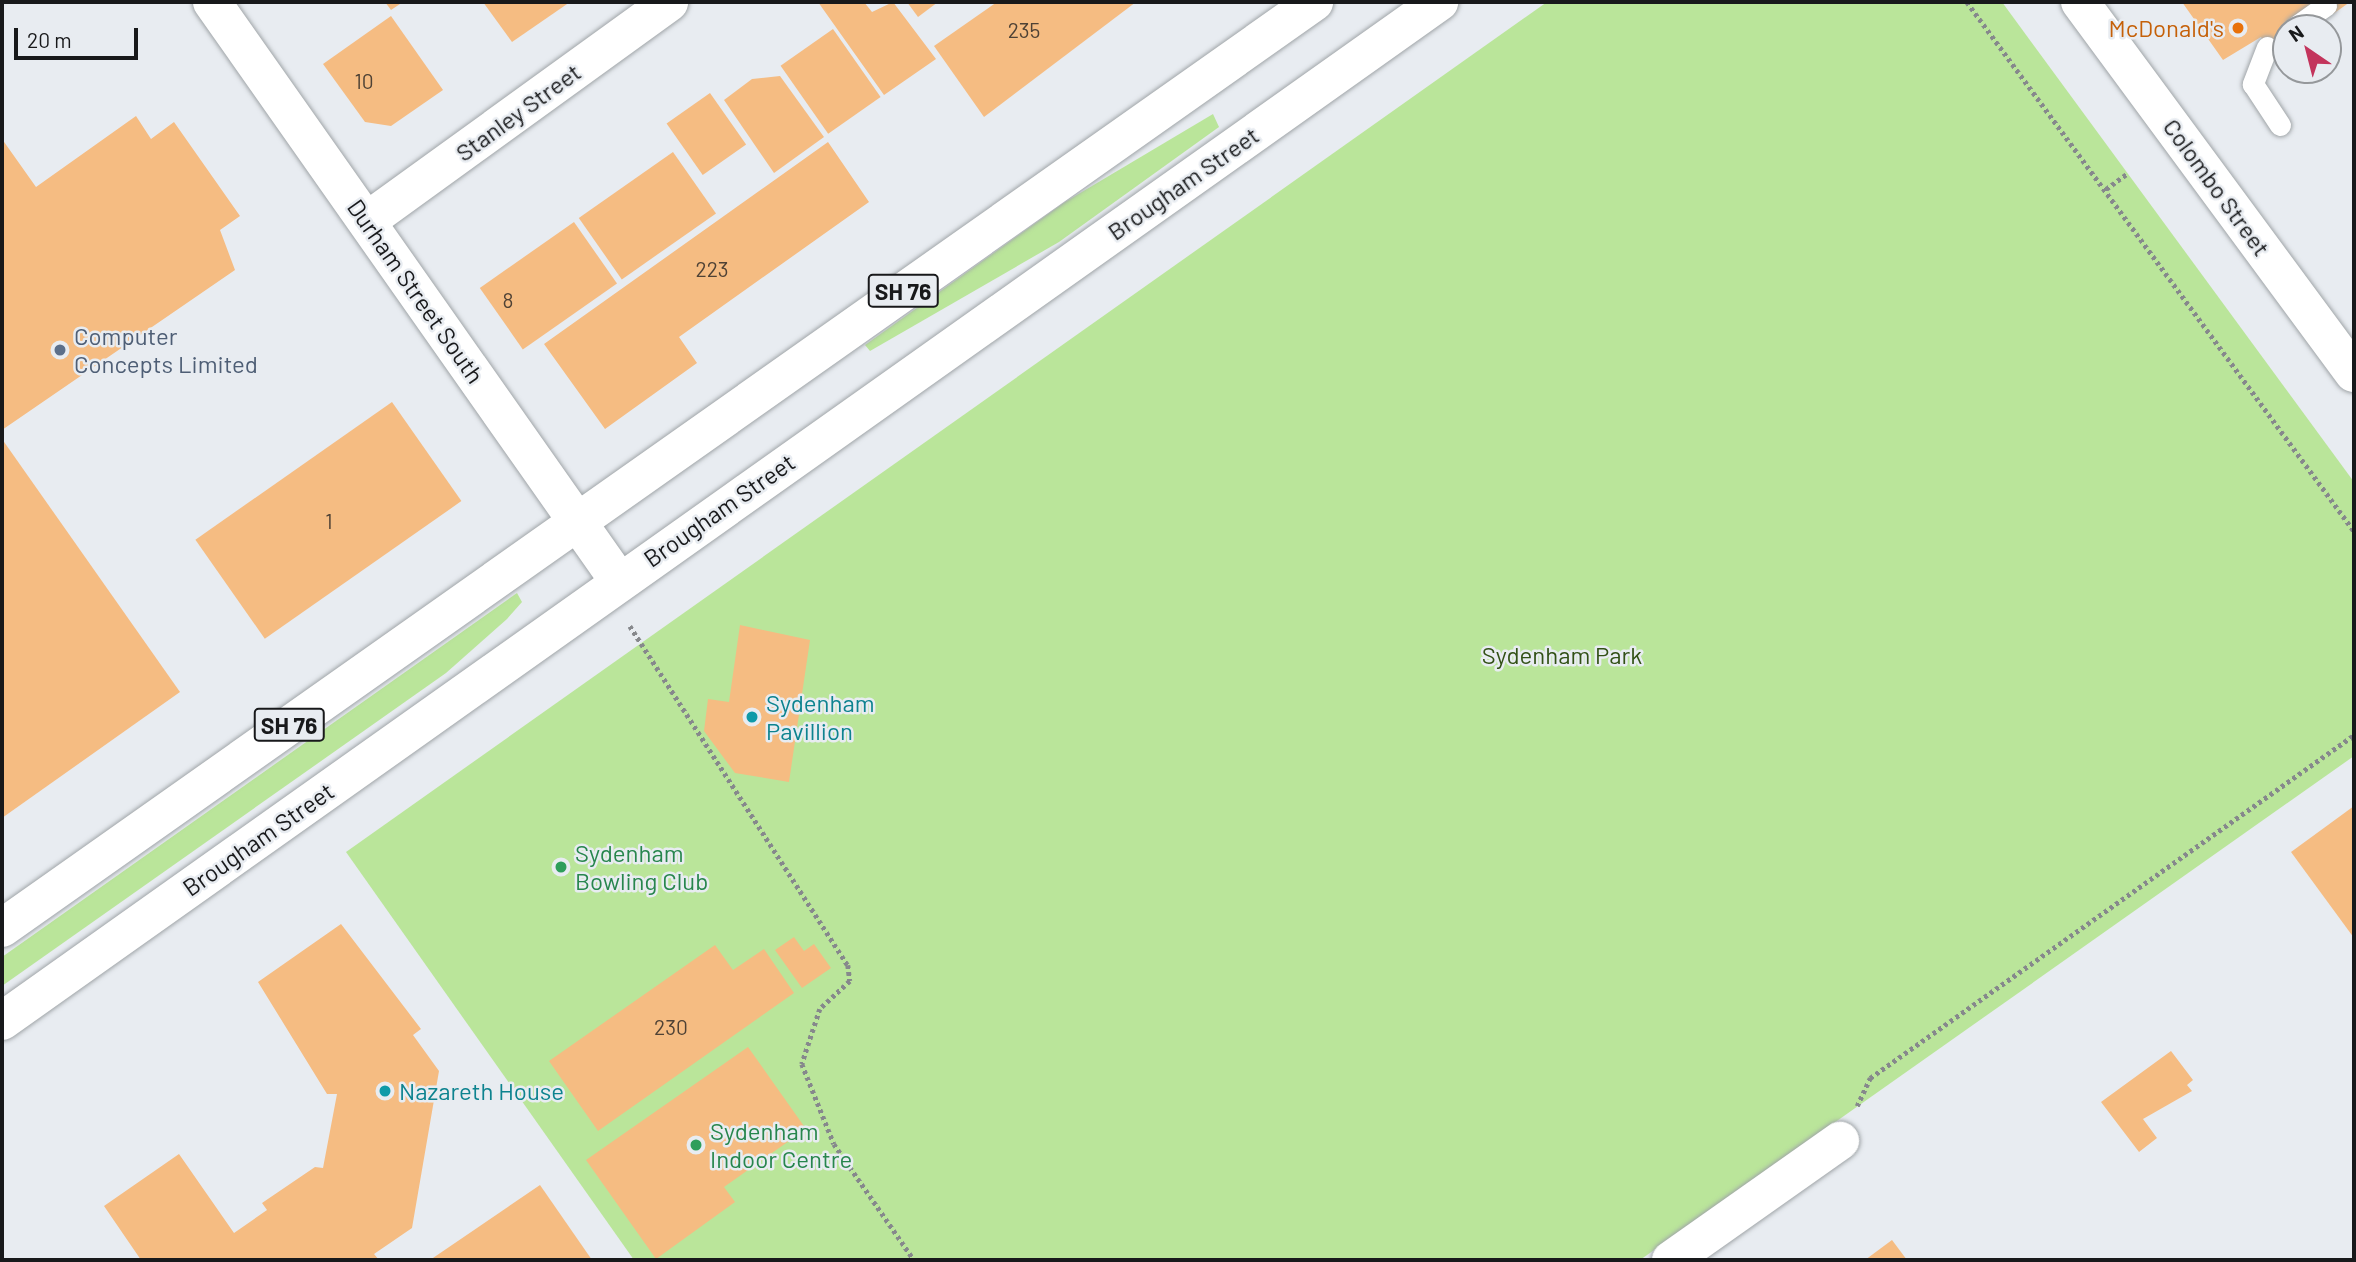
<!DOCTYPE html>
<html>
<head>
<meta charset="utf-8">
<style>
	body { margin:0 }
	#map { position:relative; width:2356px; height:1262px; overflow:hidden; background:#e8ecf1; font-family:Barlow,sans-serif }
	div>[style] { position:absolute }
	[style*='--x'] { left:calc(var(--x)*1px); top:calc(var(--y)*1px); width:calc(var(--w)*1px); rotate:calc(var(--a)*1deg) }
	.green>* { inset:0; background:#bae59a }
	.building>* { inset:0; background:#f5bc82; transform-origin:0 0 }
	.path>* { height:4.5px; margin-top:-2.25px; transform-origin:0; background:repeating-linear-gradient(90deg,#86888c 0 3.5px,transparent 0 7px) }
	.roads { filter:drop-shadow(0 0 2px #a0a5a8) drop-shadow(0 0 2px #a0a5a8) }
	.lane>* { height:21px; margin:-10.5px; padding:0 10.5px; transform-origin:10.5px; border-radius:10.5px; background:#fff }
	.street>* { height:38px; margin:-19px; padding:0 19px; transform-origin:19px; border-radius:19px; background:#fff }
	.secondary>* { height:38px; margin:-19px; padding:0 19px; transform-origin:19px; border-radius:19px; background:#fff }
	.highway>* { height:38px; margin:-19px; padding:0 19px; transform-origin:19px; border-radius:19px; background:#fff }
	.dots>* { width:19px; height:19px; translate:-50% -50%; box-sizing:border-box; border:4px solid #e8ecf1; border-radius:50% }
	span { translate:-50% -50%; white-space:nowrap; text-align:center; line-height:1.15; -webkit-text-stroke:5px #e8ecf1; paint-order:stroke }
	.number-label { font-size:21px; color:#4f4235 }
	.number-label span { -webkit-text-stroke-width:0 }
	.shield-label span { padding:2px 5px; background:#e8ecf1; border:2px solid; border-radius:5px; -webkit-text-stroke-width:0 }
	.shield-label { font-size:23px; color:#18191b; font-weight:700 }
	.food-label { font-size:24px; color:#c56008 }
	.right { translate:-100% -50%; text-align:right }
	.street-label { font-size:24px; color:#18191b }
	.service-label { font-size:24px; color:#4e5e75 }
	.left { translate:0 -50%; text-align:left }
	.park-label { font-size:24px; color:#325116 }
	.culture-label { font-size:24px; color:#0d838f }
	.leisure-label { font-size:24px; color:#27864d }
	.frame { position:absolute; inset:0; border:4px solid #18191b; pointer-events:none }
	.north { position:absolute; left:2272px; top:14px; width:70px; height:70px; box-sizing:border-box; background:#e8ecf1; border:2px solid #95989b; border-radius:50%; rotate:325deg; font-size:19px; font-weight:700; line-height:28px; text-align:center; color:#18191b }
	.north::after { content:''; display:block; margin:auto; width:24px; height:32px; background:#c3345c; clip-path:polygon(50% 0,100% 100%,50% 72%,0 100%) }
	.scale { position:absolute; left:14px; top:28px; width:124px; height:32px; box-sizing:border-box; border:4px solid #18191b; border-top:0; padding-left:9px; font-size:21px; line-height:24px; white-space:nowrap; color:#18191b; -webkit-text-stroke:5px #e8ecf1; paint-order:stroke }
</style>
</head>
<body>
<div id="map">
	<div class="green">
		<i style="clip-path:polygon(1547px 2px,2002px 2px,2354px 482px,2354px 756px,1640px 1260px,634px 1260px,346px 852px)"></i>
		<i style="clip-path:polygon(1213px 114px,1219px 127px,1059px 242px,870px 351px,865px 345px,1065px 202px)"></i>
		<i style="clip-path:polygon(517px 593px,522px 602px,507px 619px,446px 673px,2px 986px,2px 957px)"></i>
	</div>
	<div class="building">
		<i style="clip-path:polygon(385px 2px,403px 2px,391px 10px)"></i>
		<i style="clip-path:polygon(483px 2px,570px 2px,512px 42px)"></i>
		<i style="clip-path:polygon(818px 2px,864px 2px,872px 12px,893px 2px,936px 59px,884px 95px)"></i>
		<i style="clip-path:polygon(907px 2px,938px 2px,918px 17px)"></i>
		<i style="clip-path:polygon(997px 2px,1136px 2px,984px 117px,934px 46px)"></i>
		<i style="clip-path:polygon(2182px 2px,2313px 2px,2286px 28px,2286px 47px,2274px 56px,2261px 37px,2223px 60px)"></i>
		<i style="clip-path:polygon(2324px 2px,2350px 2px,2333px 14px)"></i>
		<i style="clip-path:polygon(391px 16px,443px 90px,391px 126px,365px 122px,323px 64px)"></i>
		<i style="left:833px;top:29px;width:83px;height:64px;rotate:55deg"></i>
		<i style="clip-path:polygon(780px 76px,824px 137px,774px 173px,724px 100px,752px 79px)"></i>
		<i style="left:710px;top:93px;width:63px;height:53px;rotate:55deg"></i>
		<i style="clip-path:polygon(136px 116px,151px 139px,174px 122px,240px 216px,220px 230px,235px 270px,2px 430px,2px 139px,36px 187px)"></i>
		<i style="clip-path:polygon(828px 142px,869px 202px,679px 337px,697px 363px,605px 429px,544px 344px)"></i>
		<i style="left:673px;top:152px;width:75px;height:115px;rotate:55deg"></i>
		<i style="left:574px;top:222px;width:75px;height:115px;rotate:55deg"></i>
		<i style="left:392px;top:402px;width:121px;height:240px;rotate:55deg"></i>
		<i style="clip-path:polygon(2px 439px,180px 692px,2px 818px)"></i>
		<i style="clip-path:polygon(740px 625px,810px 640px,789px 782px,735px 773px,704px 731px,708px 699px,729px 702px)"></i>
		<i style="clip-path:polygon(2354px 806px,2354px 938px,2291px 852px)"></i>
		<i style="clip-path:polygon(341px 924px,421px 1029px,413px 1035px,439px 1071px,412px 1228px,374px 1254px,379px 1260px,141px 1260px,104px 1206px,179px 1154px,234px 1233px,267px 1210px,262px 1203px,315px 1167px,323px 1168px,337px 1094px,327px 1094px,258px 982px)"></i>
		<i style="clip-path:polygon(794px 937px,804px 951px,814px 944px,831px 968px,802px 988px,775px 950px)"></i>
		<i style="clip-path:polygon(715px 945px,733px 970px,764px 949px,794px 993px,598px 1131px,549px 1061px)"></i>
		<i style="clip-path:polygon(748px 1047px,806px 1129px,724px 1187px,735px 1202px,656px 1259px,586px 1160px)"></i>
		<i style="clip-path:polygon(2171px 1051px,2193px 1080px,2187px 1085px,2192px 1091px,2143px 1119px,2157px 1138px,2139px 1152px,2101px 1102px)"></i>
		<i style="clip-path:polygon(540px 1185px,592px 1260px,430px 1260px)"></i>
		<i style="clip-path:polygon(1892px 1240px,1907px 1260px,1865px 1260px)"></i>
	</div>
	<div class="path">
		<i style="--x:1967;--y:2;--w:655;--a:53.81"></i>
		<i style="--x:2106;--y:189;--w:27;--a:-36"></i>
		<i style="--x:630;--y:626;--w:403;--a:57.3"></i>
		<i style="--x:848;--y:965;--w:16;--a:83"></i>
		<i style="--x:850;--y:981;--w:41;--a:137"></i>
		<i style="--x:820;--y:1009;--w:58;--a:108.1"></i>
		<i style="--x:802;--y:1064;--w:86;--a:68.2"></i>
		<i style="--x:834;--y:1144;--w:141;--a:55.4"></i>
		<i style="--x:1857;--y:1106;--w:31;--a:-65"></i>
		<i style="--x:1870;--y:1078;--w:593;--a:-35.32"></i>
	</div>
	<div class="roads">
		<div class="lane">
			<i style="--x:2295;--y:27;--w:38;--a:-35"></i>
			<i style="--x:2267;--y:47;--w:40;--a:111"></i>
			<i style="--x:2253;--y:84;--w:49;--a:56.6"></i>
		</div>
		<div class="street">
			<i style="--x:367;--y:221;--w:373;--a:-35.9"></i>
			<i style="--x:1671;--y:1260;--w:207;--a:-35.2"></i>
		</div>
		<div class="secondary">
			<i style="--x:212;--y:2;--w:708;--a:54.9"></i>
			<i style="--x:2080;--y:2;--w:461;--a:53.6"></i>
		</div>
		<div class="highway">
			<i style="--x:2;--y:928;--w:1606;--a:-35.21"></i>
			<i style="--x:2;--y:1021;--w:1762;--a:-35.34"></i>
		</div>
	</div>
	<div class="dots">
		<i style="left:2238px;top:28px;background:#e8710a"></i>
		<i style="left:60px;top:350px;background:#5c6f8a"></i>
		<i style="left:752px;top:717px;background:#0f9aa8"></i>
		<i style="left:561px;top:867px;background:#2e9e5b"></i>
		<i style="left:385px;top:1091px;background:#0f9aa8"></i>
		<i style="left:696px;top:1145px;background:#2e9e5b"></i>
	</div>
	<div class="number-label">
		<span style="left:1024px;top:30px">235</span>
		<span style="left:364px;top:81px">10</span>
		<span style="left:712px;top:269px">223</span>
		<span style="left:508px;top:300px">8</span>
		<span style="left:329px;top:521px">1</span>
		<span style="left:671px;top:1027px">230</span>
	</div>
	<div class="shield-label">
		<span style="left:903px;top:291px">SH 76</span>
		<span style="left:289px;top:725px">SH 76</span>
	</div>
	<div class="food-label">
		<span class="right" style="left:2224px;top:28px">McDonald's</span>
	</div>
	<div class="street-label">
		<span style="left:518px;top:112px;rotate:-36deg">Stanley Street</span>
		<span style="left:1183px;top:183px;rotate:-35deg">Brougham Street</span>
		<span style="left:2217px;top:187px;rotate:54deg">Colombo Street</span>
		<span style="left:416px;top:291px;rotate:55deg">Durham Street South</span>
		<span style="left:719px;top:510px;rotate:-35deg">Brougham Street</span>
		<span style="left:258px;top:839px;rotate:-35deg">Brougham Street</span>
	</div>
	<div class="service-label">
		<span class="left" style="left:74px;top:350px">Computer<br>Concepts Limited</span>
	</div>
	<div class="park-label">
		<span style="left:1562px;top:655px">Sydenham Park</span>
	</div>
	<div class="culture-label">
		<span class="left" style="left:766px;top:717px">Sydenham<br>Pavillion</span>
		<span class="left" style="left:399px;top:1091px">Nazareth House</span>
	</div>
	<div class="leisure-label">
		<span class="left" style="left:575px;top:867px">Sydenham<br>Bowling Club</span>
		<span class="left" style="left:710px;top:1145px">Sydenham<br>Indoor Centre</span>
	</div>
	<div class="frame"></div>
	<div class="north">N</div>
	<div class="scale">20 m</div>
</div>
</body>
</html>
